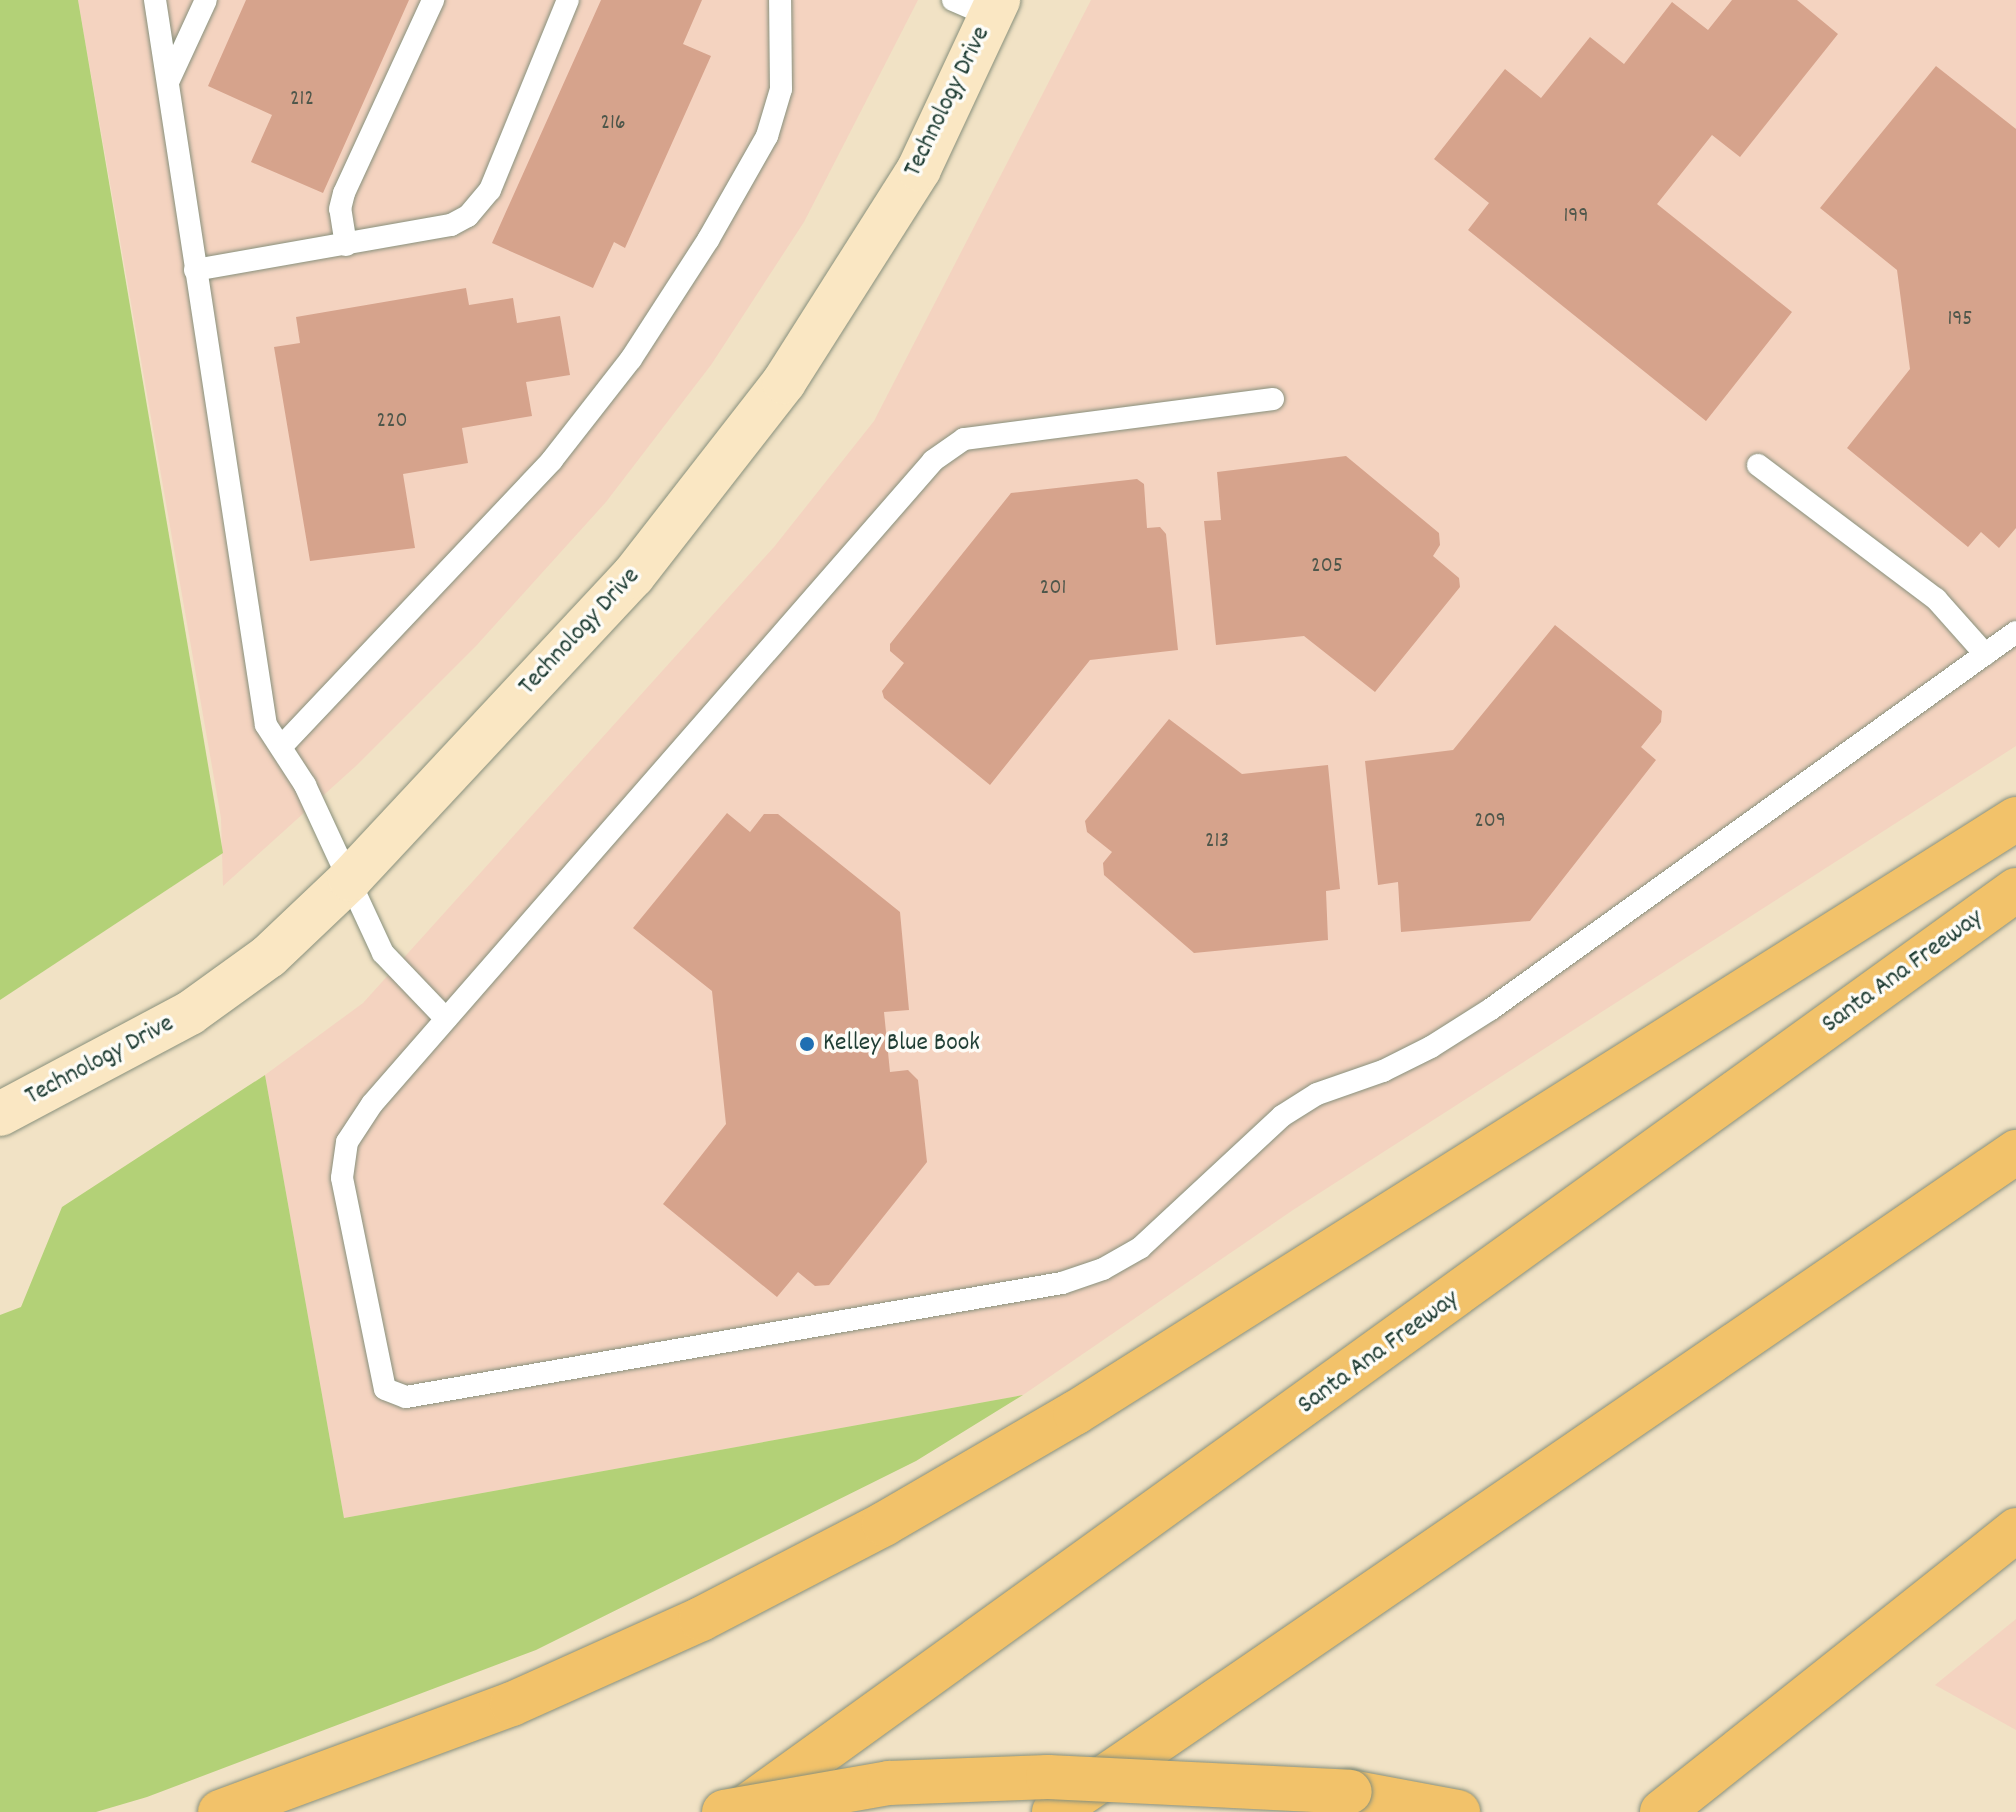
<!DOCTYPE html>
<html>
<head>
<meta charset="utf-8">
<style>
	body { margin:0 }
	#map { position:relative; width:2016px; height:1812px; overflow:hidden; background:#f1e2c5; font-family:Dekko,sans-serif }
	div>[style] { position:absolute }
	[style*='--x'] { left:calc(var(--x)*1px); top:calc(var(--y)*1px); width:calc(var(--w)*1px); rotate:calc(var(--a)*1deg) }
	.built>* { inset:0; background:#f4d3c0 }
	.green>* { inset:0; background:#b3d177 }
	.building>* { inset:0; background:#d6a38c }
	.roads { filter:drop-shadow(0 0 2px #88907c) drop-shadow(0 0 2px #88907c) }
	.lane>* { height:22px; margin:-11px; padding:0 11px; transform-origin:11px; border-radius:11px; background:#fff }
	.secondary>* { height:44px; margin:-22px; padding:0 22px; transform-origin:22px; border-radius:22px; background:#fae7c3 }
	.highway>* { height:44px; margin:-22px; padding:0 22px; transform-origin:22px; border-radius:22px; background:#f2c26a }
	.bridges { filter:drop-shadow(0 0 2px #88907c) drop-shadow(0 0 2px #88907c) }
	.highway-bridge>* { height:44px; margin:-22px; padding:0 22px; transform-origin:22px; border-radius:22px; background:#f2c26a }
	.dots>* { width:22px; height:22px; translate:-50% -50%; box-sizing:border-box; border:4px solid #fdfcf7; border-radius:50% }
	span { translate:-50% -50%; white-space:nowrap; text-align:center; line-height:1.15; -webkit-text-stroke:7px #fdfcf7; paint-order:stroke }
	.number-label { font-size:22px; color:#4d564a }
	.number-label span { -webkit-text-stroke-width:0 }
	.street-label { font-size:26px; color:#1f3d34 }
	.poi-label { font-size:26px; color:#1f3d34 }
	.left { translate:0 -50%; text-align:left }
</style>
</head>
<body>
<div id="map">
	<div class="built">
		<i style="clip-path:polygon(78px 0,918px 0,804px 222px,711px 365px,606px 502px,476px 646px,357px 765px,223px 886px,221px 818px)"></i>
		<i style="clip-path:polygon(1091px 0,2016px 0,2016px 746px,1293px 1210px,1023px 1395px,344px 1518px,265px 1075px,363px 1003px,774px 547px,874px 421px)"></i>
		<i style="clip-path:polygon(2016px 1619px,2016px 1730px,1935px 1685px)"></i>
	</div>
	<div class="green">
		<i style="clip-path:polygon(0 0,78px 0,223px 853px,0 1000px)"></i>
		<i style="clip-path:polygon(265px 1075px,344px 1518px,1023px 1395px,916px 1461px,536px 1650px,147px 1797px,96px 1812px,0 1812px,0 1315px,21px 1307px,62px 1207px)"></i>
	</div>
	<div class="building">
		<i style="clip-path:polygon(246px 0,409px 0,323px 193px,251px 162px,272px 115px,208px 86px)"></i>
		<i style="clip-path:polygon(601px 0,702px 0,683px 44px,711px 56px,625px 248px,614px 242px,593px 288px,492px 243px)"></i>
		<i style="clip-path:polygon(1732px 0,1797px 0,1838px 34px,1740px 157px,1712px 135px,1657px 204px,1792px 312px,1706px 421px,1468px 230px,1489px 203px,1434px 159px,1505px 69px,1541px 98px,1590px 37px,1624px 64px,1672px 2px,1708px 30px)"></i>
		<i style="clip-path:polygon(1936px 66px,2016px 129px,2016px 528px,1999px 548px,1981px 532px,1968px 547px,1847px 448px,1910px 369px,1897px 270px,1820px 208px)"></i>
		<i style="clip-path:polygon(466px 288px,469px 305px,513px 298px,517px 323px,560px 316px,570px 375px,526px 382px,532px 416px,462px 428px,468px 463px,403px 474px,415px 548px,310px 561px,274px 347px,300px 343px,296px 317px)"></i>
		<i style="clip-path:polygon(1346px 456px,1439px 533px,1440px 545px,1433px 556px,1459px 578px,1460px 587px,1375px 692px,1304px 636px,1216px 645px,1204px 521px,1221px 520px,1217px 472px)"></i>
		<i style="clip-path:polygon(1137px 479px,1144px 484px,1147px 528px,1160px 527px,1166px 534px,1178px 650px,1090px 660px,990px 785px,884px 698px,882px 691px,904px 663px,890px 651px,890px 644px,1011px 493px)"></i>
		<i style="clip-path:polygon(1555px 625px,1662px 711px,1661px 722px,1641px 747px,1656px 760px,1530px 921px,1401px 932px,1398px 882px,1378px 885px,1365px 761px,1453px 750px)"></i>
		<i style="clip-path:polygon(1169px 719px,1242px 774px,1328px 765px,1340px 889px,1326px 891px,1328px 940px,1194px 953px,1104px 875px,1103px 863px,1112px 852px,1087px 832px,1085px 821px)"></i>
		<i style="clip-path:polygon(727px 813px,750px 832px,764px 814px,778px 814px,900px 912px,909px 1010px,884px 1012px,890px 1072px,908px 1070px,918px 1080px,927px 1162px,829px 1285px,815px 1286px,798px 1272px,777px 1297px,663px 1204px,726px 1124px,712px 991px,633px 928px)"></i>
	</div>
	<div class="roads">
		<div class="lane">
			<i style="--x:155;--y:0;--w:733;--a:81.3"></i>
			<i style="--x:266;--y:725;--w:72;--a:57"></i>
			<i style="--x:305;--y:785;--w:185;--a:65.1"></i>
			<i style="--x:383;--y:953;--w:91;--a:46.3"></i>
			<i style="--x:953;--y:0;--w:40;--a:23.4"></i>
			<i style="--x:169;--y:80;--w:88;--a:-65.2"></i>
			<i style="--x:346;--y:245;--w:36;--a:-99"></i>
			<i style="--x:340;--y:209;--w:16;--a:-76"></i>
			<i style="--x:344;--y:193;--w:213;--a:-65.2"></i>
			<i style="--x:195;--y:270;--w:260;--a:-10"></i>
			<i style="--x:451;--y:225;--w:19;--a:-28"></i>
			<i style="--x:468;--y:216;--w:34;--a:-50"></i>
			<i style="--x:490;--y:190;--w:205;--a:-67.7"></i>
			<i style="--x:1273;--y:399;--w:312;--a:172.6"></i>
			<i style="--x:964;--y:439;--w:38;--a:145"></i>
			<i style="--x:933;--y:461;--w:853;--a:131.1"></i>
			<i style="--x:372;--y:1104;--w:45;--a:123.3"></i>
			<i style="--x:347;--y:1142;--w:36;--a:98"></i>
			<i style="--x:342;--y:1178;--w:215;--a:78.5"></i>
			<i style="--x:385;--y:1389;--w:22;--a:21"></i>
			<i style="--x:406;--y:1397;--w:666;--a:-9.86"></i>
			<i style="--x:1062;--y:1283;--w:43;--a:-18.9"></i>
			<i style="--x:1103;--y:1269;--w:43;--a:-29.6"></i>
			<i style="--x:1140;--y:1248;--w:194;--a:-42.9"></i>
			<i style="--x:1282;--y:1116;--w:41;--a:-32.2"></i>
			<i style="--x:1317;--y:1094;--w:70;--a:-19.2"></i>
			<i style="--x:1383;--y:1071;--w:54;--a:-26.6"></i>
			<i style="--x:1431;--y:1047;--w:71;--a:-32.3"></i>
			<i style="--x:1491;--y:1009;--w:646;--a:-35.68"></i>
			<i style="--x:1758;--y:465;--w:223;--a:37"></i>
			<i style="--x:1936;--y:599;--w:74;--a:48.3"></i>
			<i style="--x:281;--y:747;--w:395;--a:-46.6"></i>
			<i style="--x:552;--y:460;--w:128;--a:-52"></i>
			<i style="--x:631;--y:359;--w:142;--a:-57.1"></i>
			<i style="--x:708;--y:240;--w:120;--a:-60.4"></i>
			<i style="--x:767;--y:136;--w:49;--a:-73.4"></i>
			<i style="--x:781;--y:89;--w:89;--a:-90.6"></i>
		</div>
		<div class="secondary">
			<i style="--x:0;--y:1114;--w:215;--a:-28"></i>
			<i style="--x:190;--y:1013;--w:97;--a:-35.8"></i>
			<i style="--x:269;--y:956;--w:112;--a:-43.5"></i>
			<i style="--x:350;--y:879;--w:415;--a:-47"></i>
			<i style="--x:633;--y:576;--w:246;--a:-52.1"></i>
			<i style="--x:784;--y:382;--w:252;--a:-57.6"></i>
			<i style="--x:919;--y:169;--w:187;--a:-64.9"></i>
		</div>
		<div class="highway">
			<i style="--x:1350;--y:1792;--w:110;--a:10.5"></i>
			<i style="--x:220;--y:1812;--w:311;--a:-20.3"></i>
			<i style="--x:512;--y:1704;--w:207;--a:-24.2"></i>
			<i style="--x:701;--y:1619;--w:206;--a:-27.4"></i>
			<i style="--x:884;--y:1524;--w:221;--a:-30.2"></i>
			<i style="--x:1075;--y:1413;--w:1113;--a:-32.26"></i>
			<i style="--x:739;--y:1812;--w:1575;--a:-35.83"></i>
			<i style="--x:1054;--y:1812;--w:1167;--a:-34.45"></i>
			<i style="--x:1662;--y:1812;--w:453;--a:-38.5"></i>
		</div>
	</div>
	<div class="bridges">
		<div class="highway-bridge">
			<i style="--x:724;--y:1812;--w:168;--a:-10"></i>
			<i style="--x:889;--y:1783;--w:159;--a:-2.2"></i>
			<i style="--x:1048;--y:1777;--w:302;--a:2.8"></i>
		</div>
	</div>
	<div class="dots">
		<i style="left:807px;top:1044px;background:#1f6fb2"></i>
	</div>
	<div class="number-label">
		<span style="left:302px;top:100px">212</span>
		<span style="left:613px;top:124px">216</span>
		<span style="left:1576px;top:217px">199</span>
		<span style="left:1960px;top:320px">195</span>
		<span style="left:392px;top:422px">220</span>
		<span style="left:1327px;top:567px">205</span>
		<span style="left:1053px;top:589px">201</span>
		<span style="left:1490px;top:822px">209</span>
		<span style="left:1217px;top:842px">213</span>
	</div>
	<div class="street-label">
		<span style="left:948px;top:102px;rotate:-64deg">Technology Drive</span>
		<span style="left:580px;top:632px;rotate:-47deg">Technology Drive</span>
		<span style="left:1903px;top:972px;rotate:-36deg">Santa Ana Freeway</span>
		<span style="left:100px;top:1061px;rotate:-28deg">Technology Drive</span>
		<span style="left:1379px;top:1353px;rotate:-36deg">Santa Ana Freeway</span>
	</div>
	<div class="poi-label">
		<span class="left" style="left:823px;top:1044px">Kelley Blue Book</span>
	</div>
</div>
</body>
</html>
